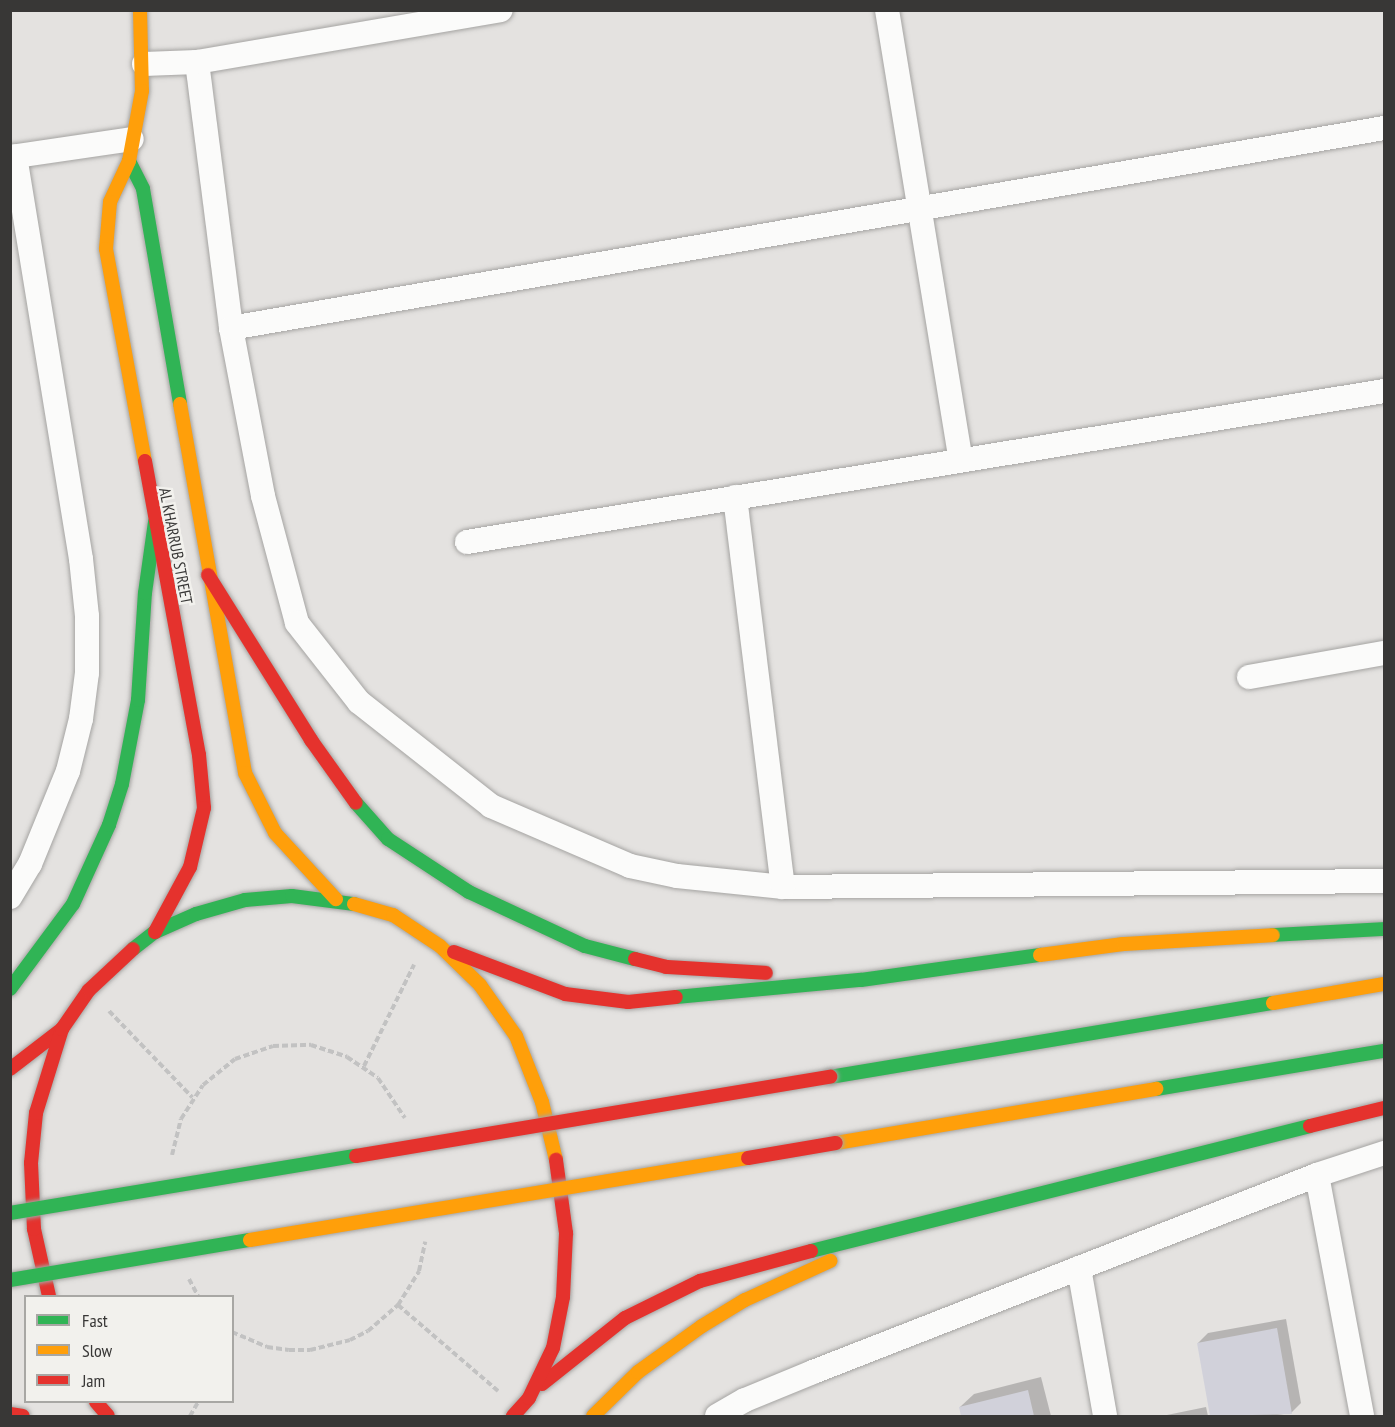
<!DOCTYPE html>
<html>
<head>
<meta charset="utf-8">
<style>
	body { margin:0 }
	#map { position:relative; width:1395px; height:1427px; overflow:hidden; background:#e4e2e0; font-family:"PT Sans Narrow",sans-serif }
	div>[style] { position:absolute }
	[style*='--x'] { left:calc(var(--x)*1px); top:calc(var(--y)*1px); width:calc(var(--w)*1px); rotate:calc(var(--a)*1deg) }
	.shadow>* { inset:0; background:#0003 }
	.building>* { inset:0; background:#d1d1da }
	.path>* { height:4px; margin-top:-2px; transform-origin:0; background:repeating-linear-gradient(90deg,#c2c2c2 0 6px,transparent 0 9px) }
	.roads { filter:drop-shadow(0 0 2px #a5a4a2) drop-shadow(0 0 2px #a5a4a2) }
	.street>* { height:24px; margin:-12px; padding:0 12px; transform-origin:12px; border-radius:12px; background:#fbfbfa }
	.fast>* { height:14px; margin:-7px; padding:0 7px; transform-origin:7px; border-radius:7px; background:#30b455 }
	.slow>* { height:14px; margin:-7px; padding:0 7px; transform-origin:7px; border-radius:7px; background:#ff9f0a }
	.jam>* { height:14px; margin:-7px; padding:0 7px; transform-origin:7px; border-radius:7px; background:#e5322d }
	.bridges { filter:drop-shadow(0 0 2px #a5a4a2) drop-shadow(0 0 2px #a5a4a2) }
	.fast-bridge>* { height:14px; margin:-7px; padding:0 7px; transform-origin:7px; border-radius:7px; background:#30b455 }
	.slow-bridge>* { height:14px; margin:-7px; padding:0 7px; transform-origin:7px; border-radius:7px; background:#ff9f0a }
	.jam-bridge>* { height:14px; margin:-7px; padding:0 7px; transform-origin:7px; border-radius:7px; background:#e5322d }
	span { translate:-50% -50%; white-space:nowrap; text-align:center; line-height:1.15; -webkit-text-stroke:5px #f2f1ed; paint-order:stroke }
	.street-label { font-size:16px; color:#383736 }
	.frame { position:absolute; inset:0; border:12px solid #383736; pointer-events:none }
	.legend { position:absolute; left:24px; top:1295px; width:210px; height:108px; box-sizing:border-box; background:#f2f1ed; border:2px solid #a8a7a4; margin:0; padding:8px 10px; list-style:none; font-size:18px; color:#383736 }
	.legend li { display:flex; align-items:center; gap:12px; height:30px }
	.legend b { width:30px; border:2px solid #a8a7a4 }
</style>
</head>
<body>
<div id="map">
	<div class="shadow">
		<i style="clip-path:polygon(1286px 1319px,1301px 1403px,1291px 1413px,1270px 1416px,1211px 1416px,1198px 1343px,1208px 1333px)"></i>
		<i style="clip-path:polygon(1041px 1377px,1051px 1416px,963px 1416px,960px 1407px,974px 1394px)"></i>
		<i style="clip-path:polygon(1206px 1407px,1208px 1416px,1162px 1416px)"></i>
	</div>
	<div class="building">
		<i style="clip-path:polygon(1277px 1328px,1292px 1414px,1210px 1416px,1197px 1343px)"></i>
		<i style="clip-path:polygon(1028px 1390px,1034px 1416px,961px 1416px,959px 1407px)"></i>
	</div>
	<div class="path">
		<i style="--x:109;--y:1011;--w:120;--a:46"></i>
		<i style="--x:364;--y:1066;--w:113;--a:-63.7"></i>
		<i style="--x:172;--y:1155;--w:37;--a:-76"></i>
		<i style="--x:181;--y:1119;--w:40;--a:-57.1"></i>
		<i style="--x:203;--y:1085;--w:41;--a:-39.1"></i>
		<i style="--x:235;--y:1059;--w:40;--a:-18.9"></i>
		<i style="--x:273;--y:1046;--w:38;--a:-2"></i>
		<i style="--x:311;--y:1045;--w:38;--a:18"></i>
		<i style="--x:347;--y:1057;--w:37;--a:34"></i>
		<i style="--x:378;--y:1078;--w:48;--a:56"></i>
		<i style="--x:189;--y:1279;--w:19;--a:62"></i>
		<i style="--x:398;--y:1305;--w:132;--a:40.7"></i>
		<i style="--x:232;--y:1332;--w:38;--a:23"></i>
		<i style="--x:267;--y:1347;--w:22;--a:8"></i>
		<i style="--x:289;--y:1350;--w:21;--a:0"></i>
		<i style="--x:310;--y:1350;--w:41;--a:-14"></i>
		<i style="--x:350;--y:1340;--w:20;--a:-27"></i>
		<i style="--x:368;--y:1331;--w:40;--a:-41"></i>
		<i style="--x:398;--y:1305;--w:40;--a:-58"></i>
		<i style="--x:419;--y:1271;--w:30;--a:-78"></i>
		<i style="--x:190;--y:1416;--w:16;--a:-60"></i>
	</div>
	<div class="roads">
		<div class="street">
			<i style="--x:887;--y:10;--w:456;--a:80.7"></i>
			<i style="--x:197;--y:62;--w:268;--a:82.7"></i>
			<i style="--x:231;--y:328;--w:171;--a:79.2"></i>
			<i style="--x:263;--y:496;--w:131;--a:75"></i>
			<i style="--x:297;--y:623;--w:100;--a:51.9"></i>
			<i style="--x:359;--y:702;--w:168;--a:38.2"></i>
			<i style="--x:491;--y:806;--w:151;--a:23.3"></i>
			<i style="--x:630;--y:866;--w:48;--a:12"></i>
			<i style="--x:677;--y:876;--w:107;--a:5.9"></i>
			<i style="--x:783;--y:887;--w:601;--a:-0.57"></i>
			<i style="--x:144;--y:64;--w:53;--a:-2.2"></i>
			<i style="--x:197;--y:62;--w:308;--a:-9.7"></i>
			<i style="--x:10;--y:157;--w:123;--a:-8.4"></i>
			<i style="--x:231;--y:328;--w:1170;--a:-9.84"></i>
			<i style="--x:735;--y:497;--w:393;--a:83"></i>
			<i style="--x:467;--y:542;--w:929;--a:-9.35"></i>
			<i style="--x:1249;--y:677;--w:137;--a:-10.1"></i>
			<i style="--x:10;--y:897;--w:39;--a:-59"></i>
			<i style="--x:30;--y:864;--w:100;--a:-67.8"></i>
			<i style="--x:68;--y:771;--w:54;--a:-76"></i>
			<i style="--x:81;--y:719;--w:46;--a:-82.6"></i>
			<i style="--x:87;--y:673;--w:57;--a:-90"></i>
			<i style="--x:87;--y:616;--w:57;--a:-96"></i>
			<i style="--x:81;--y:559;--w:408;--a:-99.3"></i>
			<i style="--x:1317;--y:1175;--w:245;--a:79.4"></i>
			<i style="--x:1079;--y:1268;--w:150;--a:80"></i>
			<i style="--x:717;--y:1416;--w:32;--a:-30"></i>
			<i style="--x:745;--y:1400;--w:74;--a:-22.4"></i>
			<i style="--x:813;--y:1372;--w:541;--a:-21.35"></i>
			<i style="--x:1317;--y:1175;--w:71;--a:-18.2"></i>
		</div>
		<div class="fast">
			<i style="--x:129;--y:161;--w:31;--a:63"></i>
			<i style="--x:143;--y:189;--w:218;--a:80.2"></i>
			<i style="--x:356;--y:803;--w:48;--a:48.4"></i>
			<i style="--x:388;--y:839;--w:97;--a:33.2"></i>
			<i style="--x:469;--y:892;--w:128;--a:25"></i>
			<i style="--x:585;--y:946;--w:52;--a:14.6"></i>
			<i style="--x:1273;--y:935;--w:111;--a:-3.1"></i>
			<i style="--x:133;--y:949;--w:28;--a:-38"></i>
			<i style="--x:155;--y:932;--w:45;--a:-23.7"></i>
			<i style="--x:196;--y:914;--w:51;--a:-15.9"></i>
			<i style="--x:245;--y:900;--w:47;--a:-4.9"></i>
			<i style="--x:292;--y:896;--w:63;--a:7.4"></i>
			<i style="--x:10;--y:989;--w:106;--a:-53.5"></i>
			<i style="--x:73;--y:904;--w:87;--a:-65.5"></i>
			<i style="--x:109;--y:825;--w:43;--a:-72.4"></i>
			<i style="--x:122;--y:784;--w:86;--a:-79.2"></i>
			<i style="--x:138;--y:700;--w:107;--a:-86.3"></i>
			<i style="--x:145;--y:593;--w:72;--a:-82"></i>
			<i style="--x:676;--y:997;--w:186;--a:-5.3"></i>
			<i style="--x:861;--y:980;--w:181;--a:-8"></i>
			<i style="--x:830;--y:1077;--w:449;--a:-9.5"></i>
			<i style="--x:1156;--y:1089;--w:231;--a:-9.5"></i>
			<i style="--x:811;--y:1251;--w:514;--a:-14.06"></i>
		</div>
		<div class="slow">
			<i style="--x:140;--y:10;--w:81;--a:88.6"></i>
			<i style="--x:142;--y:91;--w:71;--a:100.5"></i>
			<i style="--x:129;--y:161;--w:45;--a:114.9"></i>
			<i style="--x:110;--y:202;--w:47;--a:94.9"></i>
			<i style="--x:106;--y:249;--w:216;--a:79.6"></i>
			<i style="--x:180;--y:404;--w:375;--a:80"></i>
			<i style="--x:245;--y:773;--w:67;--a:63.4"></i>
			<i style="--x:275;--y:833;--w:90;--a:47.3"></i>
			<i style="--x:354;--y:904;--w:41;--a:15.8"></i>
			<i style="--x:393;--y:915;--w:56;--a:33.4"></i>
			<i style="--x:440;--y:946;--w:56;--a:44.3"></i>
			<i style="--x:480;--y:985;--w:62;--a:54.8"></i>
			<i style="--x:516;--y:1036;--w:71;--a:68.5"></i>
			<i style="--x:542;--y:1102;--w:60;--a:76.4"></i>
			<i style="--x:1040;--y:955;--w:84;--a:-7.5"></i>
			<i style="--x:1123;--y:944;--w:150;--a:-3.4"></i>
			<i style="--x:1273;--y:1003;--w:113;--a:-9.7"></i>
			<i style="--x:836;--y:1143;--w:325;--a:-9.6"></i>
			<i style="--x:593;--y:1416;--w:63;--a:-44.4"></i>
			<i style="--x:638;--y:1372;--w:79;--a:-35.7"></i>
			<i style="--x:702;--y:1326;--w:50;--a:-31.2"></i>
			<i style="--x:745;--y:1300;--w:94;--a:-24.6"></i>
		</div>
		<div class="jam">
			<i style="--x:145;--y:461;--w:299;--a:79.6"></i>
			<i style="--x:199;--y:755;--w:53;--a:84.6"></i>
			<i style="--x:204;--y:808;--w:61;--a:103.3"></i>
			<i style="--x:190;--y:867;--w:74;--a:118.3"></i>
			<i style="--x:208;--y:575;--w:195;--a:58"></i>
			<i style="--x:311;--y:740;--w:77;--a:54.5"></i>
			<i style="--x:454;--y:952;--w:119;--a:20.7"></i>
			<i style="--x:565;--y:994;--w:64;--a:7.2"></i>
			<i style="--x:628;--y:1002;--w:48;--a:-5.9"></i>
			<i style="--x:635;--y:959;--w:32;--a:14"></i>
			<i style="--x:666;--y:967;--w:100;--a:3.4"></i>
			<i style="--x:10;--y:1069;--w:66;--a:-37.6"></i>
			<i style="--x:1310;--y:1126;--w:76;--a:-13.7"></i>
			<i style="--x:49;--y:1296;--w:69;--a:-102.6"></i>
			<i style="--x:34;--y:1229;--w:66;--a:-92.6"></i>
			<i style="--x:31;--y:1163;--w:50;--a:-84.3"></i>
			<i style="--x:36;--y:1113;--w:88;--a:-72.8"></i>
			<i style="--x:62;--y:1029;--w:47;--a:-55.3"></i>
			<i style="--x:89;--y:990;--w:60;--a:-43"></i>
			<i style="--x:542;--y:1384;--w:106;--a:-38.5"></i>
			<i style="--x:625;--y:1318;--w:84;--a:-26.3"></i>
			<i style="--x:700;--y:1281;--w:115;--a:-15.1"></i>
			<i style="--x:96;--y:1402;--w:18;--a:49"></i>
			<i style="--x:10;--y:1414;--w:13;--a:9"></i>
			<i style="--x:513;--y:1416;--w:24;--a:-48"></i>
			<i style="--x:529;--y:1398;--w:55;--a:-64.4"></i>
			<i style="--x:553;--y:1348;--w:52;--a:-78.9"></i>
			<i style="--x:563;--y:1297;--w:64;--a:-87.3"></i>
			<i style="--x:566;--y:1233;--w:74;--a:-97.8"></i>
		</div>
	</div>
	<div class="bridges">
		<div class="fast-bridge">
			<i style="--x:10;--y:1213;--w:351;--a:-9.4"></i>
			<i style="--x:10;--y:1280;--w:243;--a:-9.5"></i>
		</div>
		<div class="slow-bridge">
			<i style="--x:250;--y:1240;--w:505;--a:-9.35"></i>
		</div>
		<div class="jam-bridge">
			<i style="--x:356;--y:1156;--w:481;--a:-9.5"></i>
			<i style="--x:748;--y:1158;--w:89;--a:-9.7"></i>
		</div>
	</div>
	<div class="street-label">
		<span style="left:176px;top:546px;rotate:79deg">AL KHARRUB STREET</span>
	</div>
	<div class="frame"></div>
	<ul class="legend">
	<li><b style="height:8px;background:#30b455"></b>Fast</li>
	<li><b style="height:8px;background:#ff9f0a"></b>Slow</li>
	<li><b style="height:8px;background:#e5322d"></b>Jam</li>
	</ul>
</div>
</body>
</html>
